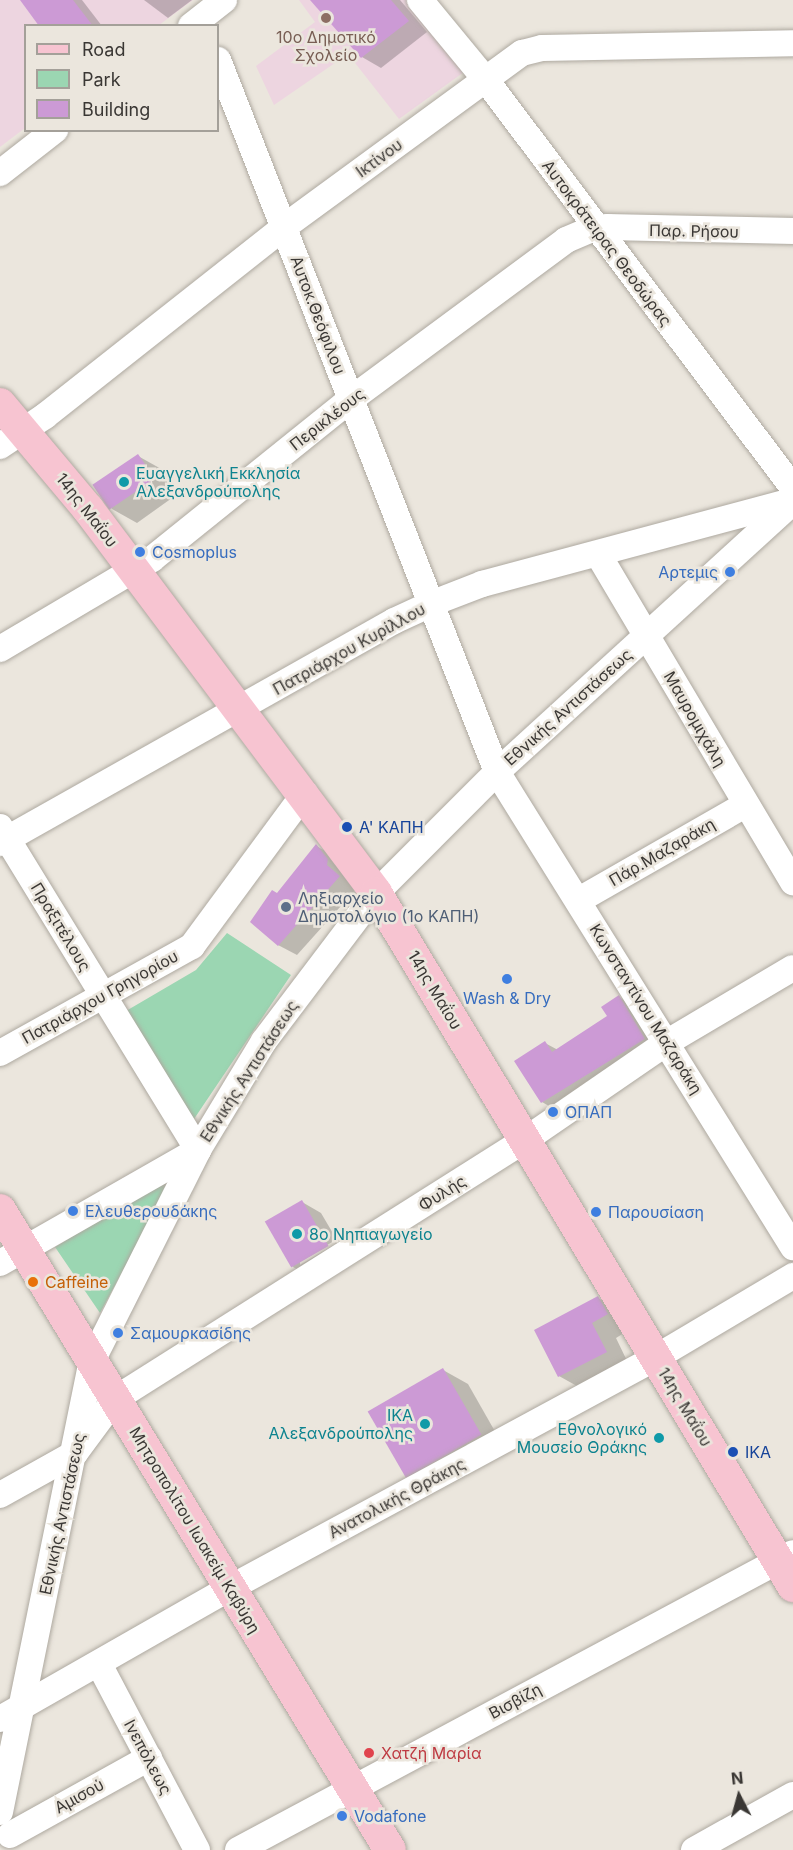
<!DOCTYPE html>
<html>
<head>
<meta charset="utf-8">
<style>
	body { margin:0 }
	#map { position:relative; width:793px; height:1850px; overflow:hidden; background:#ebe6dd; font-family:Inter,sans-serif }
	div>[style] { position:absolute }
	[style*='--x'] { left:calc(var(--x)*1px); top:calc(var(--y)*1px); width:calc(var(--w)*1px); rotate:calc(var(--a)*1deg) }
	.education>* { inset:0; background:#edd5e0 }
	.green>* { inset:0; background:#9bd6b2 }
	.shadow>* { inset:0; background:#0003 }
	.building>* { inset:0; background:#cc9ad5; transform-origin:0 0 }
	.roads { filter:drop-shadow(0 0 2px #aea9a0) drop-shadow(0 0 2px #aea9a0) }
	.minor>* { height:26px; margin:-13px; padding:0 13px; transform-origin:13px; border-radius:13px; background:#fff }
	.major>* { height:32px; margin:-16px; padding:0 16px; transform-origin:16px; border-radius:16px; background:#f7c4d1 }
	.dots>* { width:16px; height:16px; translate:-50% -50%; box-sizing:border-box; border:3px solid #ebe6dd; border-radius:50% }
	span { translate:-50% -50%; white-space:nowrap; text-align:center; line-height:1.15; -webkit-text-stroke:5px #ebe6dd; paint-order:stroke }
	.education-label { font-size:16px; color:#785e54 }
	.street-label { font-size:16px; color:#3a3734 }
	.culture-label { font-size:16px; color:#0d838f }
	.left { translate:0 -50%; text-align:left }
	.right { translate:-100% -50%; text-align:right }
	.shop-label { font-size:16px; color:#366cbe }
	.transit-label { font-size:16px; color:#164399 }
	.service-label { font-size:16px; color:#4e5e75 }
	.food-label { font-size:16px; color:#c56008 }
	.health-label { font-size:16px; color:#be3a42 }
	.legend { position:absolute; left:24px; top:24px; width:195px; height:108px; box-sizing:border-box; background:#ebe6dd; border:2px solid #a4a099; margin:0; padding:8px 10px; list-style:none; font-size:18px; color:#3a3734 }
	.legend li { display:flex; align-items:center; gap:12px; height:30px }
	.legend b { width:30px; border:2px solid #a4a099 }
	.north { position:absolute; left:709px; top:1766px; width:60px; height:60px; -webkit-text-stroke:4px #ebe6dd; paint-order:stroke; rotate:354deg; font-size:16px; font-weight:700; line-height:24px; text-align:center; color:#3a3734 }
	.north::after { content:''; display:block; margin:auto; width:21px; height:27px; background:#3a3734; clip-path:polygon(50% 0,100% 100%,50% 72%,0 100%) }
</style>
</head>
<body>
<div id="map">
	<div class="education">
		<i style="clip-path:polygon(0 0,193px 0,159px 25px,26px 26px,25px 128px,0 147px)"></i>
		<i style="clip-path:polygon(299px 0,407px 0,464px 72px,399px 119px,348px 54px,274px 105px,256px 66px,315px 22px)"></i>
	</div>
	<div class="green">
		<i style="clip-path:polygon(227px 933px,291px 975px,194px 1119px,126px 1011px,196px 970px)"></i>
		<i style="clip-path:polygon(177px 1173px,155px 1211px,100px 1313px,55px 1247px)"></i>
	</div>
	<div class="shadow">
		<i style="clip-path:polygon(21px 0,82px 0,102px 26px,41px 26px)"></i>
		<i style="clip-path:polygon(144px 0,192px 0,168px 18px)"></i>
		<i style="clip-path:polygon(312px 0,400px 0,427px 32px,381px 68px,362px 57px)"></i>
		<i style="clip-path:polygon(138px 456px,163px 470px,179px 493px,137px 523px,112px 509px,96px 487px)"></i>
		<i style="clip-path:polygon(316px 846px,335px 856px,358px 887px,297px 955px,278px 945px,278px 894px)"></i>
		<i style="clip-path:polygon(619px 997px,637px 1008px,663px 1050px,561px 1113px,542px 1102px,545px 1043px,558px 1050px,609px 1017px)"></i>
		<i style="clip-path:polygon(evenodd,302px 1202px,321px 1213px,347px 1257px,312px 1278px,293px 1267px,302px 1202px,334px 1241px,336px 1244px,300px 1265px,300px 1261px,334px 1241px)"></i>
		<i style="clip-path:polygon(598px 1298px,622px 1312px,632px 1328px,616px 1338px,630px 1367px,584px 1390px,559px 1376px)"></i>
		<i style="clip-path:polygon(443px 1370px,468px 1384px,505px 1449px,430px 1490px,406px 1475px)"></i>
	</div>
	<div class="building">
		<i style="clip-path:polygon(20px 0,73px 0,93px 26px,39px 26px)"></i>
		<i style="clip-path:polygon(310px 0,391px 0,409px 21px,361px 58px)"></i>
		<i style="left:138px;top:454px;width:30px;height:55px;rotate:56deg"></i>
		<i style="clip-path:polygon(316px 844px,328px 859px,327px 865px,340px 876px,278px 946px,250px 922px,272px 890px,277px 893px)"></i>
		<i style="clip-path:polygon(619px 995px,645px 1039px,541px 1103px,514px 1061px,545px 1041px,552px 1052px,607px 1016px,601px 1007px)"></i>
		<i style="left:302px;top:1200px;width:53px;height:43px;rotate:60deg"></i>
		<i style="clip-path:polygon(598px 1296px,608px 1314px,592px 1323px,607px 1352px,558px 1377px,534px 1330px)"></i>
		<i style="left:443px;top:1368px;width:77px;height:87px;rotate:60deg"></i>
	</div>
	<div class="roads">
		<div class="minor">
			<i style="--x:420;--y:0;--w:104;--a:50.5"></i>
			<i style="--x:486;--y:80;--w:511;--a:53.04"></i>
			<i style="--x:191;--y:26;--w:42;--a:-38.2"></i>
			<i style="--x:218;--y:60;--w:765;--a:68.6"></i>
			<i style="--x:497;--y:772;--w:560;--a:58.07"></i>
			<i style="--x:0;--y:173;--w:70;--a:-38"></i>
			<i style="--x:0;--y:446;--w:54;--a:-33.7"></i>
			<i style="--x:45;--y:416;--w:305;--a:-38.3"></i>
			<i style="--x:284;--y:227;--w:295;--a:-36.2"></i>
			<i style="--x:522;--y:53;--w:21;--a:-14"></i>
			<i style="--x:542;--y:48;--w:251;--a:-1.1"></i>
			<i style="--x:598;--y:554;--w:382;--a:59.3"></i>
			<i style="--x:0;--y:649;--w:177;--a:-30.6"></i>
			<i style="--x:152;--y:559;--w:254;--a:-38.8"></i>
			<i style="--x:350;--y:400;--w:269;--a:-36.5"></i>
			<i style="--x:566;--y:240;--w:30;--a:-23"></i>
			<i style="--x:594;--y:228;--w:14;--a:-4"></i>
			<i style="--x:608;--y:227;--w:185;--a:1.2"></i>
			<i style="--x:0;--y:827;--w:379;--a:58.5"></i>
			<i style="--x:198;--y:1150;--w:228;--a:150.3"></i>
			<i style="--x:0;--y:843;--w:452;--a:-29.4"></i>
			<i style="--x:394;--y:621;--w:43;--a:-24.8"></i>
			<i style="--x:433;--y:603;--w:53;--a:-21.2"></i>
			<i style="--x:482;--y:584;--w:316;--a:-15"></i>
			<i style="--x:579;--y:900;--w:191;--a:-29.8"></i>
			<i style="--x:0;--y:1053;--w:220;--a:-29.1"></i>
			<i style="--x:192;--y:946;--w:190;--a:-53.6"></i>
			<i style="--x:0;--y:1495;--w:86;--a:-29.2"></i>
			<i style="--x:75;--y:1453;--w:67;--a:-53.5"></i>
			<i style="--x:115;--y:1399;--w:485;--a:-32.3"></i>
			<i style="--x:525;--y:1140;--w:171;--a:-34.5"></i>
			<i style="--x:666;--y:1043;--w:147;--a:-30.6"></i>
			<i style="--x:99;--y:1664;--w:210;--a:62.2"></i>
			<i style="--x:0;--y:1719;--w:265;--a:-29.7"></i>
			<i style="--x:230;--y:1588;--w:483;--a:-28.4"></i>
			<i style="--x:655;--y:1358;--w:161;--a:-30.7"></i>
			<i style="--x:0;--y:1812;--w:460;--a:-78.5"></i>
			<i style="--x:92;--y:1361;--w:236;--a:-63.3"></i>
			<i style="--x:198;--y:1150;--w:127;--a:-58.8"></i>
			<i style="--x:264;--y:1041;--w:186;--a:-52.9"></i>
			<i style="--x:376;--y:893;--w:171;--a:-45"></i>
			<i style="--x:497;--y:772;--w:401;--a:-42.4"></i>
			<i style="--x:10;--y:1835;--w:159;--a:-29"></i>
			<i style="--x:238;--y:1850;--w:629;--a:-28.15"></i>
			<i style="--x:694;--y:1850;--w:113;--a:-29.1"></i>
		</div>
		<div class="major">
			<i style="--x:0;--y:404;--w:137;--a:50"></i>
			<i style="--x:88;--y:509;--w:480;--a:53.1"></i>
			<i style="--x:376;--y:893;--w:809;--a:58.96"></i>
			<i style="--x:0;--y:1210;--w:749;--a:58.64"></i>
		</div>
	</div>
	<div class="dots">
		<i style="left:326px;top:18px;background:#8d6e63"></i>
		<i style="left:124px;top:482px;background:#0f9aa8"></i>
		<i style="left:140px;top:552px;background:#3f7fe0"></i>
		<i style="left:730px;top:572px;background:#3f7fe0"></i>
		<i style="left:347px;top:827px;background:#1a4fb4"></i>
		<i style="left:286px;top:907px;background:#5c6f8a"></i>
		<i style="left:507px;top:979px;background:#3f7fe0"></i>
		<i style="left:553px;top:1112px;background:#3f7fe0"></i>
		<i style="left:73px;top:1211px;background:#3f7fe0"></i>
		<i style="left:596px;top:1212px;background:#3f7fe0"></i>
		<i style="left:297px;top:1234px;background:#0f9aa8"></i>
		<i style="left:33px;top:1282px;background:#e8710a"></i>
		<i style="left:118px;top:1333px;background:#3f7fe0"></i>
		<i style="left:425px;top:1424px;background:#0f9aa8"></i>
		<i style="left:659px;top:1438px;background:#0f9aa8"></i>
		<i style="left:733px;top:1452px;background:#1a4fb4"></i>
		<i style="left:369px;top:1753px;background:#e0444e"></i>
		<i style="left:342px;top:1816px;background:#3f7fe0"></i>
	</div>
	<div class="education-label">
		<span style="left:326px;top:46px">10ο Δημοτικό<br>Σχολείο</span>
	</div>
	<div class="street-label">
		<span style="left:379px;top:158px;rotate:-36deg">Ικτίνου</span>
		<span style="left:694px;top:231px;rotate:1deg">Παρ. Ρήσου</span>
		<span style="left:607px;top:243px;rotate:53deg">Αυτοκράτειρας Θεοδώρας</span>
		<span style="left:318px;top:315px;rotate:69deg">Αυτοκ.Θεόφιλου</span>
		<span style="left:327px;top:419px;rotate:-38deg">Περικλέους</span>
		<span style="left:87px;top:510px;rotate:52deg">14ης Μαΐου</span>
		<span style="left:349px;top:649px;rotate:-29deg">Πατριάρχου Κυρίλλου</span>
		<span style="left:568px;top:707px;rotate:-42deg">Εθνικής Αντιστάσεως</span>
		<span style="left:695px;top:719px;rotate:60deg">Μαυρομιχάλη</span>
		<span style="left:662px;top:852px;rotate:-30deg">Πάρ.Μαζαράκη</span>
		<span style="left:61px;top:927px;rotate:59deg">Πραξιτέλους</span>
		<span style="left:435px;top:990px;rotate:59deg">14ης Μαΐου</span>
		<span style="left:100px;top:997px;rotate:-29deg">Πατριάρχου Γρηγορίου</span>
		<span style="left:646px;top:1009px;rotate:58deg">Κωνσταντίνου Μαζαράκη</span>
		<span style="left:249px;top:1071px;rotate:-57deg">Εθνικής Αντιστάσεως</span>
		<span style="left:442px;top:1193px;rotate:-32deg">Φυλής</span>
		<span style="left:685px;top:1407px;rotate:59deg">14ης Μαΐου</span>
		<span style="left:397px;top:1498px;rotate:-28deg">Ανατολικής Θράκης</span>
		<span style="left:62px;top:1514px;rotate:-78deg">Εθνικής Αντιστάσεως</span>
		<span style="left:195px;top:1530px;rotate:59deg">Μητροπολίτου Ιωακείμ Καβύρη</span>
		<span style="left:515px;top:1701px;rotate:-28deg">Βισβίζη</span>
		<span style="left:148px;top:1757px;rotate:62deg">Ινεπόλεως</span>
		<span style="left:79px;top:1796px;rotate:-29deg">Αμισού</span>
	</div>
	<div class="culture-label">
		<span class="left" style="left:136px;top:482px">Ευαγγελική Εκκλησία<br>Αλεξανδρούπολης</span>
		<span class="left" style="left:309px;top:1234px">8ο Νηπιαγωγείο</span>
		<span class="right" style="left:413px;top:1424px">ΙΚΑ<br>Αλεξανδρούπολης</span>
		<span class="right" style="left:647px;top:1438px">Εθνολογικό<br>Μουσείο Θράκης</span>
	</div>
	<div class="shop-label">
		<span class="left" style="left:152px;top:552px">Cosmoplus</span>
		<span class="right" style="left:718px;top:572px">Αρτεμις</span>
		<span style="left:507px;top:998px">Wash &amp; Dry</span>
		<span class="left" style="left:565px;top:1112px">ΟΠΑΠ</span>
		<span class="left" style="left:85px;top:1211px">Ελευθερουδάκης</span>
		<span class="left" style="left:608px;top:1212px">Παρουσίαση</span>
		<span class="left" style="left:130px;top:1333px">Σαμουρκασίδης</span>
		<span class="left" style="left:354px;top:1816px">Vodafone</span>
	</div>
	<div class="transit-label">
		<span class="left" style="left:359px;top:827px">Α' ΚΑΠΗ</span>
		<span class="left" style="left:745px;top:1452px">ΙΚΑ</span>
	</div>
	<div class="service-label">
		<span class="left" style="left:298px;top:907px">Ληξιαρχείο<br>Δημοτολόγιο (1ο ΚΑΠΗ)</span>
	</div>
	<div class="food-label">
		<span class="left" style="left:45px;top:1282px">Caffeine</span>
	</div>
	<div class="health-label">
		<span class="left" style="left:381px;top:1753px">Χατζή Μαρία</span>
	</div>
	<ul class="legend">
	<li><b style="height:8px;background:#f7c4d1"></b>Road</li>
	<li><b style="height:16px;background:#9bd6b2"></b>Park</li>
	<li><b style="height:16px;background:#cc9ad5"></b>Building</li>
	</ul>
	<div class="north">N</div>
</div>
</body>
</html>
